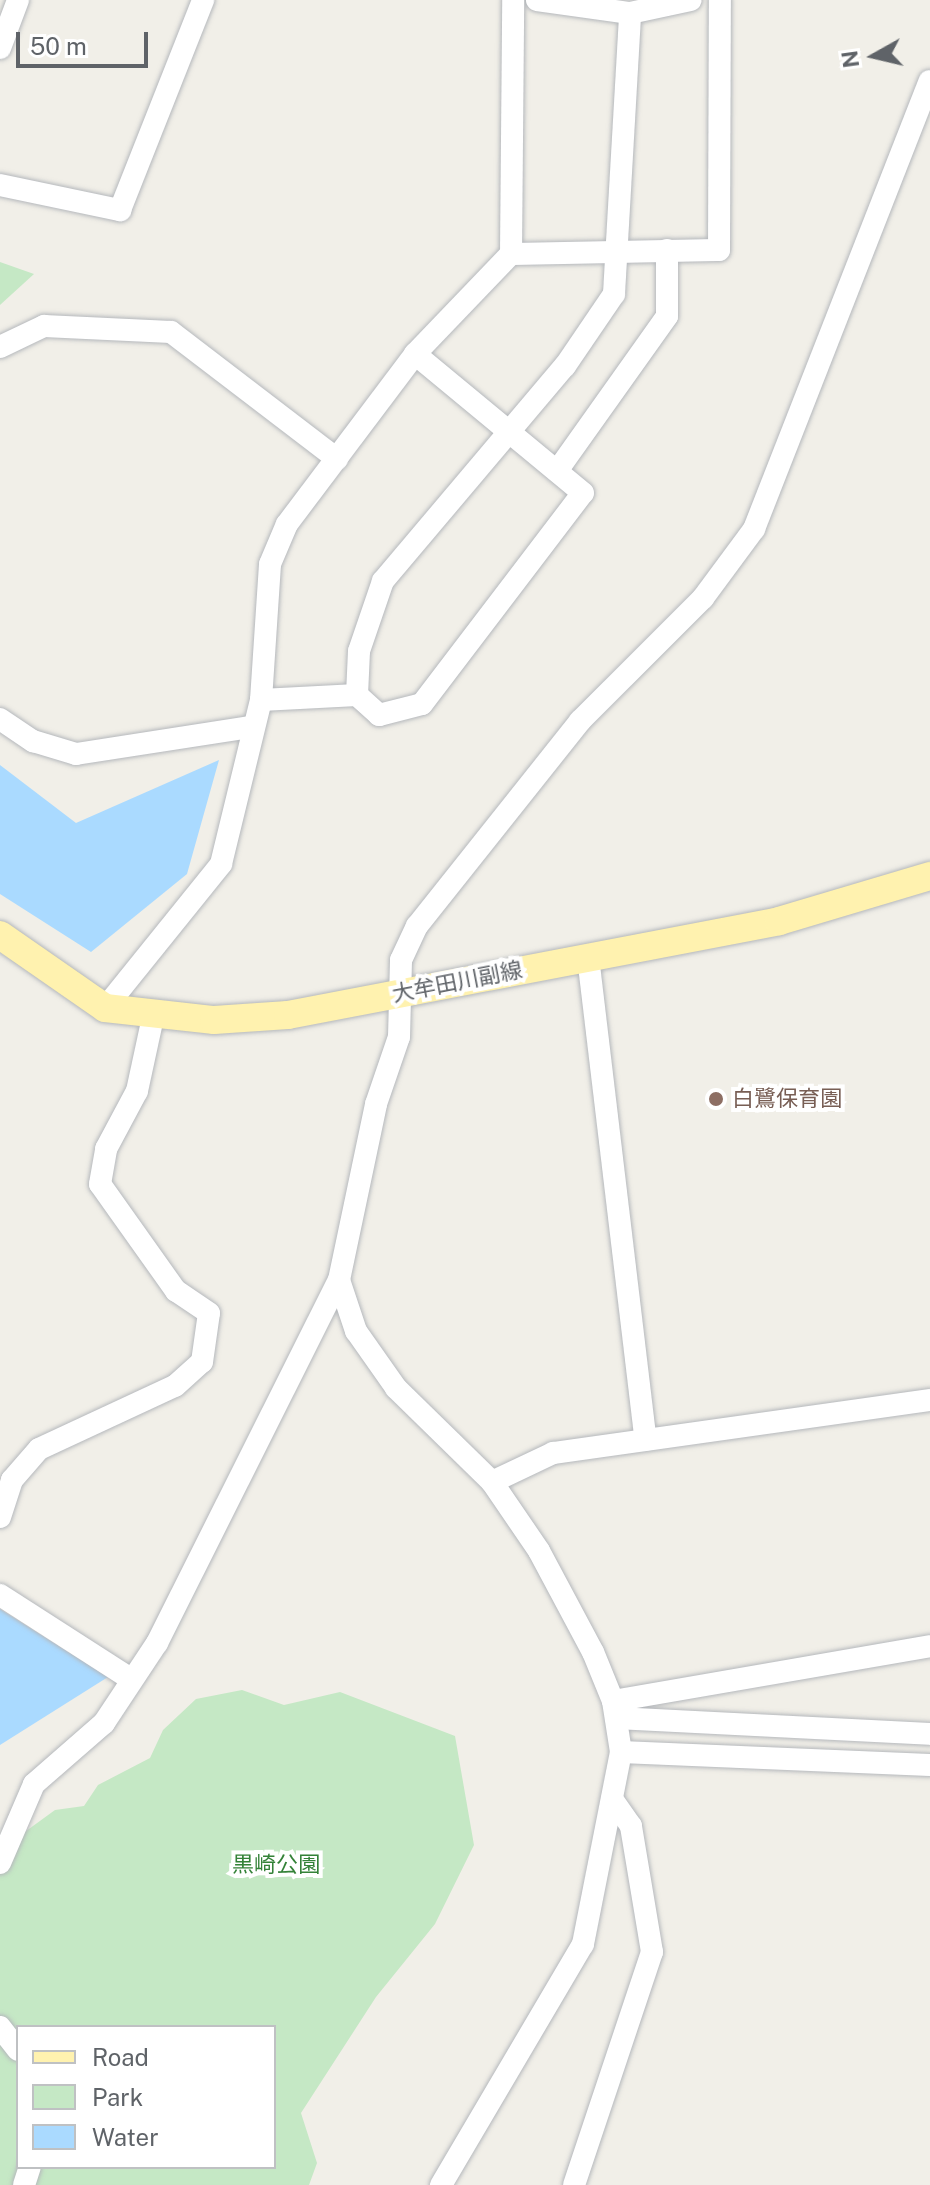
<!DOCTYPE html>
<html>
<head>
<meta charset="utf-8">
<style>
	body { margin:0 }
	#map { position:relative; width:930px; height:2185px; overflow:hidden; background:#f1efe8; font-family:"Public Sans","Noto Sans JP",sans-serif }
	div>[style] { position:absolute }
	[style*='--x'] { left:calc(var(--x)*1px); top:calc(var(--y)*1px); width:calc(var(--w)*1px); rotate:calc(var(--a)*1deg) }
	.green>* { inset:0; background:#c5e8c5 }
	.water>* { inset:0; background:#aadaff }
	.roads { filter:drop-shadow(0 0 2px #b5b8bc) drop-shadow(0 0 2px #b5b8bc) }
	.minor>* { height:22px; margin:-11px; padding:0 11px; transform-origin:11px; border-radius:11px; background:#fff }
	.major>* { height:28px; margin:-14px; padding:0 14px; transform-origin:14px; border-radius:14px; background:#fff2af }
	.dots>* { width:22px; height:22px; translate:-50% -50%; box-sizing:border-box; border:4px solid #fff; border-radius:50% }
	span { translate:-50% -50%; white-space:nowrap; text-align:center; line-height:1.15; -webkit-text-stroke:8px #fff; paint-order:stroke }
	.street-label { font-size:22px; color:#5f6368 }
	.education-label { font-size:22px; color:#785e54 }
	.left { translate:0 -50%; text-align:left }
	.park-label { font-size:22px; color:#348238 }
	.legend { position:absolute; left:16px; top:2025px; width:260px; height:144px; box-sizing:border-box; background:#fff; border:2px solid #bfc1c3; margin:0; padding:10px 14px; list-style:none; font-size:24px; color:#5f6368 }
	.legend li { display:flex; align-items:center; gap:16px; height:40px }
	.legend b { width:40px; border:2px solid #bfc1c3 }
	.north { position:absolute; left:834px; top:16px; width:80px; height:80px; -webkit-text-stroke:6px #fff; paint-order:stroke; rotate:262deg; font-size:22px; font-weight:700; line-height:32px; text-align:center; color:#5f6368 }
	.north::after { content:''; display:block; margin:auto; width:28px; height:36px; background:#5f6368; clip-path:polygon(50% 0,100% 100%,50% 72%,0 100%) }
	.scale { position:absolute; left:16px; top:32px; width:132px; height:36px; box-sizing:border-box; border:4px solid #5f6368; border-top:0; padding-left:10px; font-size:24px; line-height:28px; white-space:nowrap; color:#5f6368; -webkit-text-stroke:6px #fff; paint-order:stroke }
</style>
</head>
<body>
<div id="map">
	<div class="green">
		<i style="clip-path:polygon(0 262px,34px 274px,0 305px)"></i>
		<i style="clip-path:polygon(evenodd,242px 1690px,284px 1705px,340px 1692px,455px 1736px,474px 1845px,435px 1924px,376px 1997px,301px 2113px,317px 2163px,309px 2185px,0 2185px,0 1850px,55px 1810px,84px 1806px,98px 1785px,150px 1758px,163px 1730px,196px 1699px,242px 1690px,18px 2027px,274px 2027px,274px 2167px,18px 2167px,18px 2027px)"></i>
	</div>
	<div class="water">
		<i style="clip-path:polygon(219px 760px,187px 874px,91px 952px,0 894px,0 765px,76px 823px)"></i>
		<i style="clip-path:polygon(0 1609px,108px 1677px,0 1745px)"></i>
	</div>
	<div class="roads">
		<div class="minor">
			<i style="--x:537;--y:0;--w:94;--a:8"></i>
			<i style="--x:630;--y:13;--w:62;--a:-12"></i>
			<i style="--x:0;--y:48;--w:51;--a:-69.4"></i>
			<i style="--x:0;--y:185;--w:123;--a:11.8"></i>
			<i style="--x:120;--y:210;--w:226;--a:-68.4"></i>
			<i style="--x:511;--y:254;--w:254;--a:-89.5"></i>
			<i style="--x:0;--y:347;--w:49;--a:-25.5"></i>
			<i style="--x:44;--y:326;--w:127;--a:2.7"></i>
			<i style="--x:171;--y:332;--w:209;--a:37.4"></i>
			<i style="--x:557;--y:471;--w:190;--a:-54.6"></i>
			<i style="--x:667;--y:316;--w:66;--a:-90"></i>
			<i style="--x:357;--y:695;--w:44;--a:-87.4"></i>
			<i style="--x:359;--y:651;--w:74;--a:-71.1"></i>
			<i style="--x:383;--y:581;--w:282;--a:-49.8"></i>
			<i style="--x:565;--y:366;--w:87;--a:-55.8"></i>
			<i style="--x:614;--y:294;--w:281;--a:-86.7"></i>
			<i style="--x:261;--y:700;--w:96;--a:-3"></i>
			<i style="--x:357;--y:695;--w:30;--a:42"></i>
			<i style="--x:379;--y:715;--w:44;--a:-14.3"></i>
			<i style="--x:422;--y:704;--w:265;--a:-52.7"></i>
			<i style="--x:583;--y:493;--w:218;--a:-140.4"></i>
			<i style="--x:0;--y:719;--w:40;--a:34"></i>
			<i style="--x:33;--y:741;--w:45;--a:16.8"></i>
			<i style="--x:76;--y:754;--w:177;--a:-8.8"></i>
			<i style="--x:588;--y:957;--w:486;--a:83.2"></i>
			<i style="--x:105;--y:1008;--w:185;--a:-51.1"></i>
			<i style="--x:221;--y:864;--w:169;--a:-76.3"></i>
			<i style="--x:261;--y:700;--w:136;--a:-86.2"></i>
			<i style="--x:270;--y:564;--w:43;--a:-67"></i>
			<i style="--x:287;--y:524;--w:213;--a:-53"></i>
			<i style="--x:415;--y:354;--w:139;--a:-46.2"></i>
			<i style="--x:511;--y:254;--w:208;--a:-1.1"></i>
			<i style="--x:719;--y:250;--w:250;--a:-89.8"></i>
			<i style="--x:339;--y:1280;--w:54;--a:71.6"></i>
			<i style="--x:356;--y:1331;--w:70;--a:54.9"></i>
			<i style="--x:396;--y:1388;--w:134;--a:44.4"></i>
			<i style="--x:492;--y:1482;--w:83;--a:55.7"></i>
			<i style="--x:539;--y:1551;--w:115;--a:61.9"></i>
			<i style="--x:593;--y:1652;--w:53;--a:67.8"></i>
			<i style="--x:613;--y:1701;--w:52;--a:81.1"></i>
			<i style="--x:621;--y:1752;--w:196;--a:101.2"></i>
			<i style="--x:583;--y:1944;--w:280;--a:120.5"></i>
			<i style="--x:492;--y:1482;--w:68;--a:-25.4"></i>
			<i style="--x:553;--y:1453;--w:381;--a:-8"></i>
			<i style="--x:0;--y:1517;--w:39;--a:-72"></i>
			<i style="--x:12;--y:1480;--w:41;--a:-48.9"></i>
			<i style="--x:39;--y:1449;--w:150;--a:-24.9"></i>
			<i style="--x:175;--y:1386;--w:36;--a:-42"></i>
			<i style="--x:202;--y:1362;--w:49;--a:-81.9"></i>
			<i style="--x:209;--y:1313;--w:40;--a:-146"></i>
			<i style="--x:176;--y:1291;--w:131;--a:-125.4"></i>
			<i style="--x:100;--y:1184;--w:36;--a:-80"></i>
			<i style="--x:106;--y:1149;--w:66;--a:-61.9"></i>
			<i style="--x:137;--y:1091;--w:76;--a:-77.8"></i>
			<i style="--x:0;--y:1595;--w:156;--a:32.7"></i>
			<i style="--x:613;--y:1701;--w:322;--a:-9.8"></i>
			<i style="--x:616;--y:1718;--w:314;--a:2.9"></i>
			<i style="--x:621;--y:1752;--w:309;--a:2.4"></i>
			<i style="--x:0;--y:1863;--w:86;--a:-66.7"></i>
			<i style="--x:34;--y:1784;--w:93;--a:-41.1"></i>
			<i style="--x:104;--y:1723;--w:96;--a:-56.5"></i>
			<i style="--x:157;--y:1643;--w:406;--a:-63.4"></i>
			<i style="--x:339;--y:1280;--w:180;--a:-78.1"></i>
			<i style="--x:376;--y:1104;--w:71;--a:-71.1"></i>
			<i style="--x:399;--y:1037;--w:77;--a:-88.5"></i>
			<i style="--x:401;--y:960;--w:38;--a:-65"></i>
			<i style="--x:417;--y:926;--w:262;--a:-51.5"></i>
			<i style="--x:580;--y:721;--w:174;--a:-45"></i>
			<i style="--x:703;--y:598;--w:86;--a:-53.5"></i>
			<i style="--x:754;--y:529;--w:481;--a:-68.6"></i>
			<i style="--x:0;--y:2027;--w:29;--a:52"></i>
			<i style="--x:24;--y:2185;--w:19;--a:-72"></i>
			<i style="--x:574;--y:2185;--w:246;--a:-71.5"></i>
			<i style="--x:652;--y:1952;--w:128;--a:-99.5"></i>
			<i style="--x:631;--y:1826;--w:33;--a:-125"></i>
		</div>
		<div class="major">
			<i style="--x:0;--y:935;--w:128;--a:34.8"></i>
			<i style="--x:105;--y:1008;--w:110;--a:6.3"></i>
			<i style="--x:214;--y:1020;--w:74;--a:-3.9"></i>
			<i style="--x:288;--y:1015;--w:500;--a:-10.8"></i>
			<i style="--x:779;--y:921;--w:158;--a:-16.6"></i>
		</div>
	</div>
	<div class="dots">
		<i style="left:716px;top:1099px;background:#8d6e63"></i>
	</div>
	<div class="street-label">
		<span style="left:457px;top:982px;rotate:-11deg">大牟田川副線</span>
	</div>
	<div class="education-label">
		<span class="left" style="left:732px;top:1099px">白鷺保育園</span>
	</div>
	<div class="park-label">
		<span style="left:276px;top:1865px">黒崎公園</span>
	</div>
	<ul class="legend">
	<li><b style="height:10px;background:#fff2af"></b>Road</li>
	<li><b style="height:22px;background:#c5e8c5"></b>Park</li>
	<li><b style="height:22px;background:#aadaff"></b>Water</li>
	</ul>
	<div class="north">N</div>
	<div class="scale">50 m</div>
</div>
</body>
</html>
